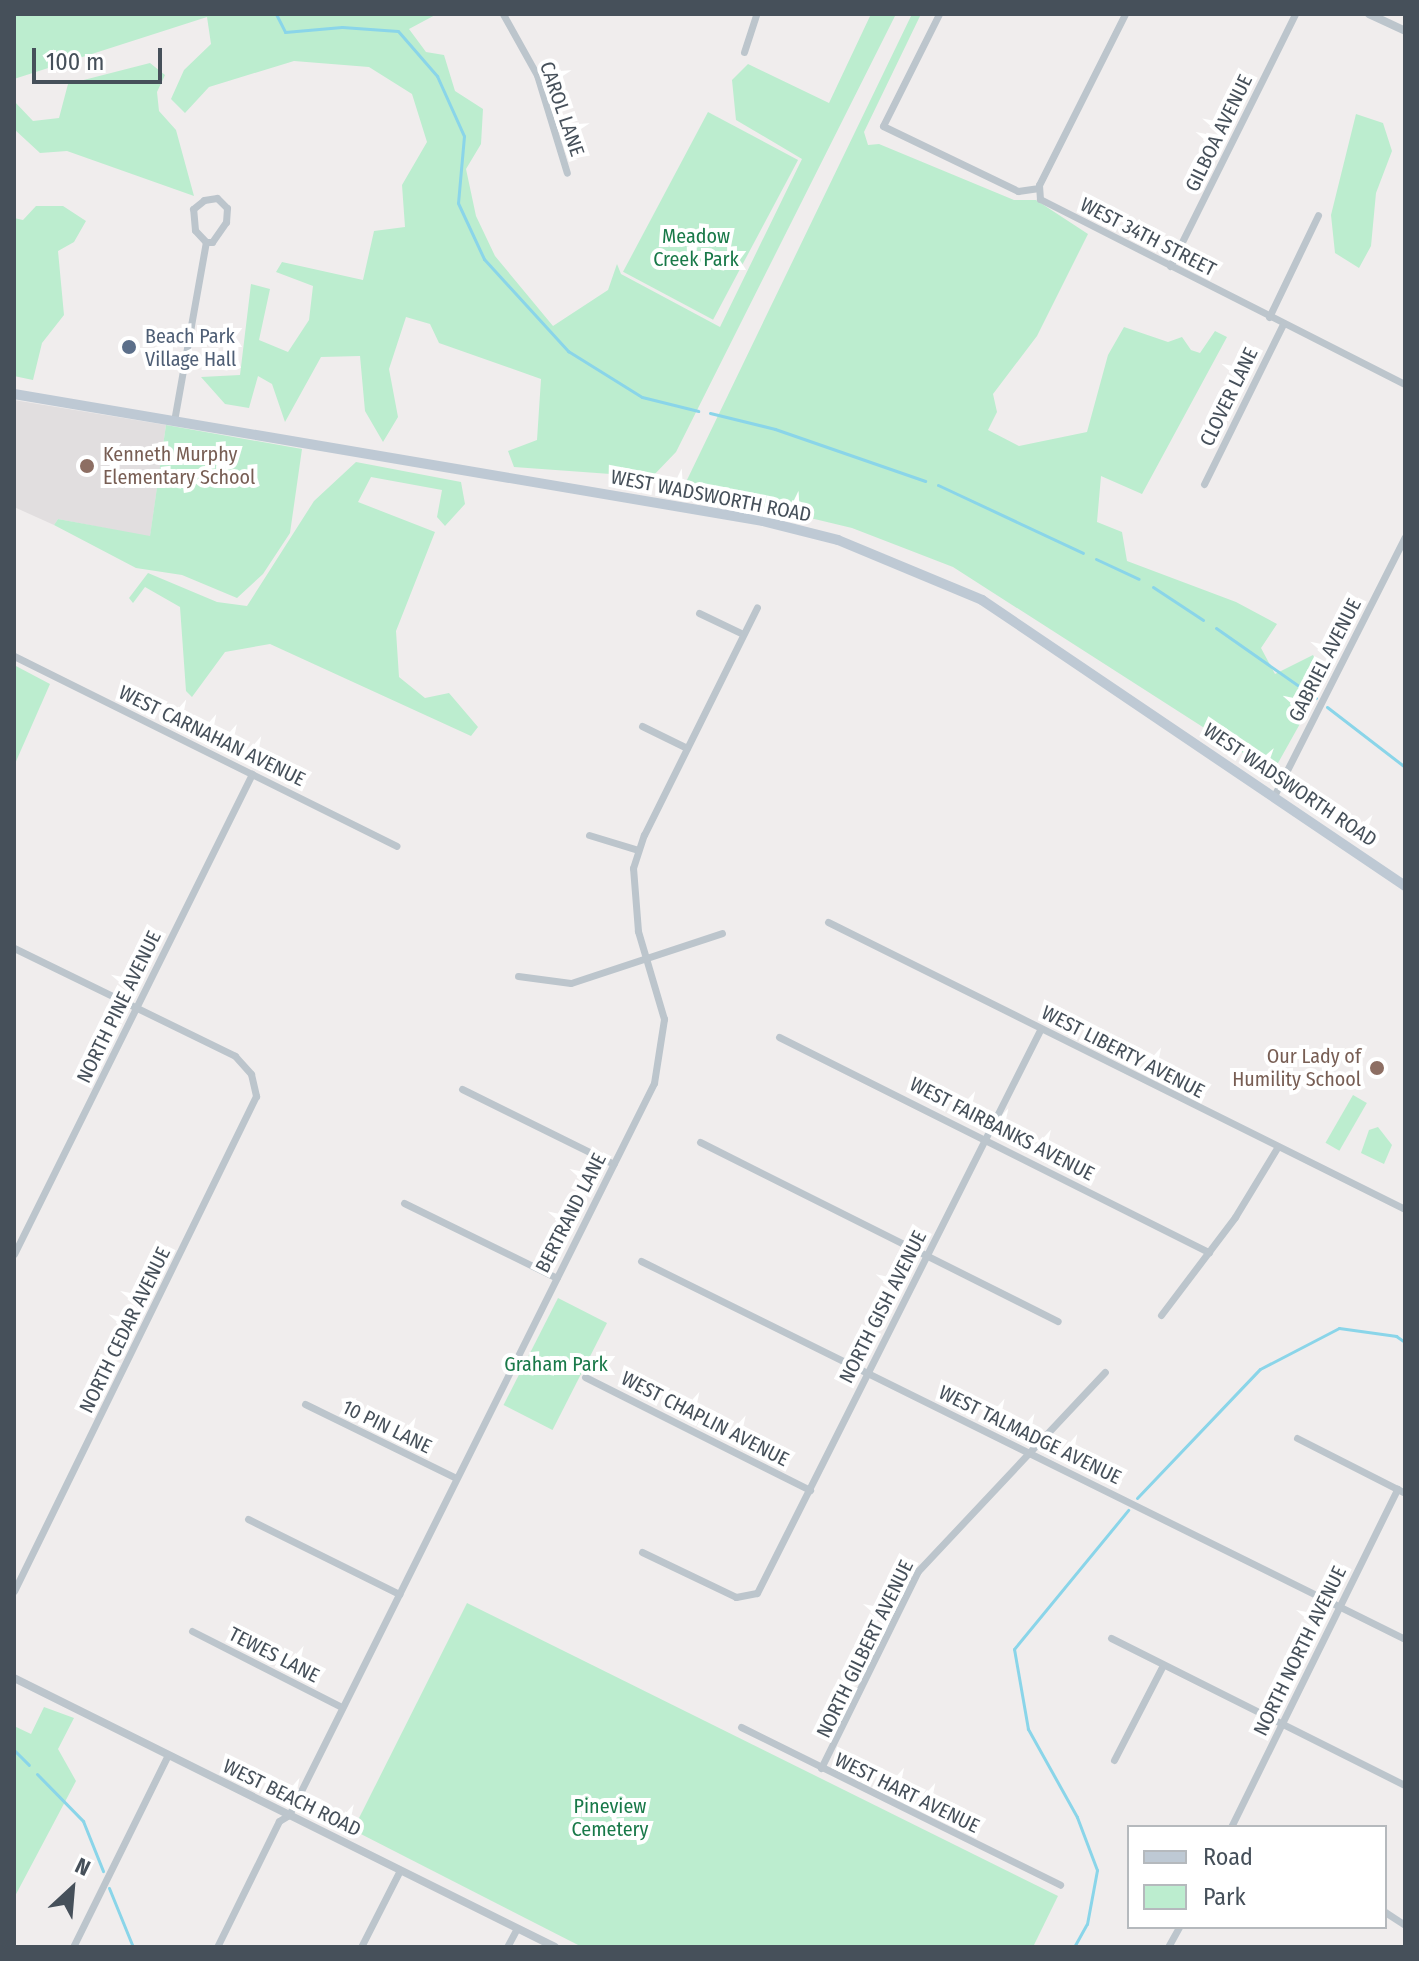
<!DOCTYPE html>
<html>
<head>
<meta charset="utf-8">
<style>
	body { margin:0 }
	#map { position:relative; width:1419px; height:1961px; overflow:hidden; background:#f0eded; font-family:"Fira Sans Condensed",sans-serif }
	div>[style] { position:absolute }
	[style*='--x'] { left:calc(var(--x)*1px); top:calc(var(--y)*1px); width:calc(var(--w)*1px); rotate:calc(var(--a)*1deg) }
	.education>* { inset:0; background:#e1dedf }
	.green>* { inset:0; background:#bcedcf; transform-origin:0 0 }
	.stream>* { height:3px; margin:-1.5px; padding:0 1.5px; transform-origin:1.5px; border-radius:1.5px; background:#8ad5e9 }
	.minor>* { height:7px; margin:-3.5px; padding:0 3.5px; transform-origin:3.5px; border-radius:3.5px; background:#bcc5cc }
	.tertiary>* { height:8px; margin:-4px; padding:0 4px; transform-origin:4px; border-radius:4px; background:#bcc5cc }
	.secondary>* { height:10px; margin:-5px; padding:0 5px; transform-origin:5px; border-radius:5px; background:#bec9d4 }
	.dots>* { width:22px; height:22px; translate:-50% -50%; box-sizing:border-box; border:4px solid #fff; border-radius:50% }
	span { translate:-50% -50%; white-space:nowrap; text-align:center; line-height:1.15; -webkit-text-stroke:8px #fff; paint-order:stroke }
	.street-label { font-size:20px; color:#46505a }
	.park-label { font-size:20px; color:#197949 }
	.service-label { font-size:20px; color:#4e5e75 }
	.left { translate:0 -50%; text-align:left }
	.education-label { font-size:20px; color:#785e54 }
	.right { translate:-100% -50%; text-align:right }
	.frame { position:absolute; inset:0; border:16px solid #46505a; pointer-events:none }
	.legend { position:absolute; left:1127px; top:1825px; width:260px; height:104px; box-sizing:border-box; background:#fff; border:2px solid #b5b9bd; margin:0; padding:10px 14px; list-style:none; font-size:24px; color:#46505a }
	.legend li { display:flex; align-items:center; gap:16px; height:40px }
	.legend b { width:40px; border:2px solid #b5b9bd }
	.north { position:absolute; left:32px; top:1849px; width:80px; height:80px; -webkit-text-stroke:6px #fff; paint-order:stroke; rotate:26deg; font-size:22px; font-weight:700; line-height:32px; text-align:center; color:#46505a }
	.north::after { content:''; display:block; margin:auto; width:28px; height:36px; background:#46505a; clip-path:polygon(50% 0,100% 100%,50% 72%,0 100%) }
	.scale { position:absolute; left:32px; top:48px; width:130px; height:36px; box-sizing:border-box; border:4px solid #46505a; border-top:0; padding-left:10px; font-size:24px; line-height:28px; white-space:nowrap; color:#46505a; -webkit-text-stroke:6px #fff; paint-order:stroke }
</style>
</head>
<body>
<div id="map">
	<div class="education">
		<i style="clip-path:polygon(14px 400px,166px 425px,150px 537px,58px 519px,54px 525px,14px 507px)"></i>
	</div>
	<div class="green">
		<i style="clip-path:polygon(14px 14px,437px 14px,409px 29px,426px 52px,444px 55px,455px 91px,483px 109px,481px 144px,466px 169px,476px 216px,495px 256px,553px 326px,608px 290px,617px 264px,621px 274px,720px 327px,802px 159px,736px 120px,732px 80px,748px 64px,829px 103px,871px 14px,896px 14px,676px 452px,652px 477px,514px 467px,508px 451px,537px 440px,541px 379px,439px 343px,430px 324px,406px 317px,389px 369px,398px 417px,383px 442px,365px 411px,360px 356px,321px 357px,285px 422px,272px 384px,258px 376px,249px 408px,225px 404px,201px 377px,240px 375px,251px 284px,270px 289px,259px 340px,288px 352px,309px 320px,313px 286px,276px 272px,282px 262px,363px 280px,374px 231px,405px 227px,402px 185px,427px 142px,412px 94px,369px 67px,294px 61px,209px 87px,185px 113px,171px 99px,184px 70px,211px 44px,207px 17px,14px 79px)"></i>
		<i style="clip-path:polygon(912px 14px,921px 14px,864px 132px,868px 145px,879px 144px,1014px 200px,1036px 200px,1088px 234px,1037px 336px,993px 394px,997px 412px,988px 430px,1019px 446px,1087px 432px,1108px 355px,1124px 327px,1168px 342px,1182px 337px,1191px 350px,1200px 353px,1215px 331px,1227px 337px,1142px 494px,1101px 476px,1097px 522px,1122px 532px,1127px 561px,1236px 602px,1277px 624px,1261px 648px,1275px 674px,1313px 655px,1325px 679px,1273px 772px,953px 567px,852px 528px,706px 493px,686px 482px)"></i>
		<i style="clip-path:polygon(150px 63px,165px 75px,157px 92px,159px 111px,176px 130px,194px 196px,67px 151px,40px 153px,14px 129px,14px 101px,33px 121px,59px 118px,68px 84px)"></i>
		<i style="left:708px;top:112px;width:102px;height:181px;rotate:28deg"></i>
		<i style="clip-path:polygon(1356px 114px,1383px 123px,1392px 151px,1376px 193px,1371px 246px,1359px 268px,1335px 253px,1331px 215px)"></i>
		<i style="clip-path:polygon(36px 206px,63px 206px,86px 221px,74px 242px,58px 251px,64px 315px,42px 343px,33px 380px,14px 376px,14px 218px,23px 220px)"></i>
		<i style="clip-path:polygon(166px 425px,302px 449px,290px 533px,263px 574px,237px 598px,182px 575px,136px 568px,54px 525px,58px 519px,150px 536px)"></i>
		<i style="clip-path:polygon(356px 462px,461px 482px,465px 504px,445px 526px,437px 517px,442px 490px,371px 477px,358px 502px,435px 532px,396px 631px,399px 677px,425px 698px,449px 693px,478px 727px,471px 736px,270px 644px,225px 652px,192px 697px,186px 691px,180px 607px,145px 587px,133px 603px,129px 598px,148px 573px,217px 602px,247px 606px,314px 501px)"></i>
		<i style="clip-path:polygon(14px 665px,50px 684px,14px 766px)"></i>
		<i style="left:1353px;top:1095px;width:16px;height:55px;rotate:30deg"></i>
		<i style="clip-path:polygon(1378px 1127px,1392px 1145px,1384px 1164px,1361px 1153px,1369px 1130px)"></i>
		<i style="left:558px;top:1298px;width:55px;height:120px;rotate:27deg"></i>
		<i style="clip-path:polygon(467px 1603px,1058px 1896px,1033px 1947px,582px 1947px,353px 1830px)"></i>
		<i style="clip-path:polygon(44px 1707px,74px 1718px,58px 1749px,76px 1781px,14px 1898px,14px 1726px,31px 1734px)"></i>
	</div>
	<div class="stream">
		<i style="--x:276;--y:14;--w:20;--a:63"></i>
		<i style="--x:285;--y:32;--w:57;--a:-5"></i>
		<i style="--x:342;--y:27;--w:56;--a:4.1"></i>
		<i style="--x:398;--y:31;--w:60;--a:49.1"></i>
		<i style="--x:437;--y:76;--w:66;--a:65.8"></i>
		<i style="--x:464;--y:136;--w:67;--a:95.1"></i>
		<i style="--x:458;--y:203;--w:62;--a:65.1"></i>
		<i style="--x:484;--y:259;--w:125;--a:47.6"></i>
		<i style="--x:568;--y:351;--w:87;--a:31.9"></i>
		<i style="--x:642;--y:397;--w:58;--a:14"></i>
		<i style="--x:710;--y:413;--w:67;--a:13.8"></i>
		<i style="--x:775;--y:429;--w:159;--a:19.1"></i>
		<i style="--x:938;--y:485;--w:160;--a:25.1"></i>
		<i style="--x:1096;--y:559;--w:47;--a:24.9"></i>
		<i style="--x:1153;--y:587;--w:60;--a:33.4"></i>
		<i style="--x:1216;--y:628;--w:122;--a:35"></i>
		<i style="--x:1327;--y:707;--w:98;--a:37.6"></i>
		<i style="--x:1137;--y:1498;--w:178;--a:-46.4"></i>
		<i style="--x:1260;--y:1369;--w:89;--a:-27.4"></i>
		<i style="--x:1339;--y:1328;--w:58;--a:8"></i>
		<i style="--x:1396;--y:1336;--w:11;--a:34"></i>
		<i style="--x:14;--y:1750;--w:21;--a:45"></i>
		<i style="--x:37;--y:1774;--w:66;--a:45.6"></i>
		<i style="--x:83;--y:1821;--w:54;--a:68.2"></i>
		<i style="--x:109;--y:1888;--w:64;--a:67.9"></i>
		<i style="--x:1074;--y:1947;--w:26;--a:-61"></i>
		<i style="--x:1087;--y:1924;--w:55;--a:-79.5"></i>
		<i style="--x:1097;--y:1870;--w:57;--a:-110.7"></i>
		<i style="--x:1077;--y:1817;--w:101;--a:-119.1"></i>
		<i style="--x:1028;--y:1729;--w:81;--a:-99.9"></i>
		<i style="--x:1014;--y:1649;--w:180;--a:-50.6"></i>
	</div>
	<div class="minor">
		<i style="--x:503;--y:14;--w:70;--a:60.9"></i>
		<i style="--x:537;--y:75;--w:102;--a:73"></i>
		<i style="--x:939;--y:14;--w:125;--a:116.6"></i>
		<i style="--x:883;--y:126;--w:150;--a:25.7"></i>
		<i style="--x:1018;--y:191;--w:21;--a:-8"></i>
		<i style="--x:1125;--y:14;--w:191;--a:116.7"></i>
		<i style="--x:1039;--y:185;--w:14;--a:86"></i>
		<i style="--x:1040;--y:199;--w:409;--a:26.9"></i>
		<i style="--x:744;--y:52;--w:40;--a:-72"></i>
		<i style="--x:217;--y:198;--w:14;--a:45"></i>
		<i style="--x:227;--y:208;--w:14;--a:94"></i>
		<i style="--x:226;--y:222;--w:24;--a:125"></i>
		<i style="--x:212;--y:242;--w:6;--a:180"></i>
		<i style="--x:206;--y:242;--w:16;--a:-133"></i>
		<i style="--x:195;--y:230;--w:21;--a:-95"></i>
		<i style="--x:193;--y:209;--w:14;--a:-39"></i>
		<i style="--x:204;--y:200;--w:13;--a:-9"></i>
		<i style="--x:1170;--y:266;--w:281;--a:-63.6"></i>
		<i style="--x:1269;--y:317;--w:113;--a:-64.3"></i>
		<i style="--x:174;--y:421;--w:182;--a:-79.9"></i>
		<i style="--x:1204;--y:484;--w:178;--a:-63.7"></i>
		<i style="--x:699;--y:613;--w:49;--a:25.5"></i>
		<i style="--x:14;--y:656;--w:427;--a:26.4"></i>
		<i style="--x:642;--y:726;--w:50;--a:26.1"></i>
		<i style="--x:1274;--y:796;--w:290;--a:-63.2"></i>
		<i style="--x:589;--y:835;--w:51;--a:17"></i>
		<i style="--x:828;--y:922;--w:644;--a:26.45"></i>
		<i style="--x:14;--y:948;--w:246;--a:26"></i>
		<i style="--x:235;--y:1056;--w:24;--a:48"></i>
		<i style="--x:251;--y:1074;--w:23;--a:77"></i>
		<i style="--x:256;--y:1096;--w:551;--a:116.05"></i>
		<i style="--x:518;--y:976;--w:53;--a:7.5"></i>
		<i style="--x:571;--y:983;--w:159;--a:-18.3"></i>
		<i style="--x:779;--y:1037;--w:481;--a:26.6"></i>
		<i style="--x:462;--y:1089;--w:169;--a:26.3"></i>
		<i style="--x:700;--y:1142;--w:400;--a:26.6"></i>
		<i style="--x:404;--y:1203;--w:170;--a:26.1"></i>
		<i style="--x:14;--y:1254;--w:536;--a:-63.63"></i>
		<i style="--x:641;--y:1261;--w:852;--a:26.32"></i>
		<i style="--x:1161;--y:1315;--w:123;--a:-52.9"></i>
		<i style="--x:1235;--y:1217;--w:81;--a:-58.7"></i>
		<i style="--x:585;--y:1377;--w:252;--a:26.7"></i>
		<i style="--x:305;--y:1404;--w:168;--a:26.1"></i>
		<i style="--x:1297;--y:1438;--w:121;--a:27"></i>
		<i style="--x:248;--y:1519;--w:169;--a:26.4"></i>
		<i style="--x:642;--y:1552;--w:104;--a:25.6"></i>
		<i style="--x:736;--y:1597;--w:21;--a:-11"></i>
		<i style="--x:757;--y:1593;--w:632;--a:-63.31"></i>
		<i style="--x:192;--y:1631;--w:168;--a:26.9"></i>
		<i style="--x:1111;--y:1638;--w:329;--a:26.6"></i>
		<i style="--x:741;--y:1727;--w:356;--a:26.3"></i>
		<i style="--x:1114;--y:1760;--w:107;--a:-62.7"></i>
		<i style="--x:821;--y:1768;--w:220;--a:-63.8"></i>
		<i style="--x:918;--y:1571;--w:273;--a:-46.8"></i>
		<i style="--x:1231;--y:1827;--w:377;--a:-63.8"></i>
		<i style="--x:1385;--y:1912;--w:24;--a:33"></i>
		<i style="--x:73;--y:1947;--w:214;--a:-63.7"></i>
		<i style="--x:217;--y:1947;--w:140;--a:-63.8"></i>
		<i style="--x:279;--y:1821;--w:12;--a:-31"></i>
		<i style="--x:289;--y:1815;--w:818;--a:-63.5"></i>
		<i style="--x:654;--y:1083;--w:65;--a:-81.1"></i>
		<i style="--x:664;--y:1019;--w:92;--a:-106.5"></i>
		<i style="--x:638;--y:931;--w:63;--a:-94.5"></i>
		<i style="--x:633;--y:868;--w:35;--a:-72"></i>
		<i style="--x:644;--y:835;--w:254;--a:-63.6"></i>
		<i style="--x:361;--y:1947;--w:86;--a:-63.1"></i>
		<i style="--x:507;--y:1947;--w:21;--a:-62"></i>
		<i style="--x:1168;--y:1947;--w:23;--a:-61"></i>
	</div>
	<div class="tertiary">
		<i style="--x:1369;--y:14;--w:40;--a:25"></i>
		<i style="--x:14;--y:1678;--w:604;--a:26.44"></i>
	</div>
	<div class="secondary">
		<i style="--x:14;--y:394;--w:760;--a:9.62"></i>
		<i style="--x:763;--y:521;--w:77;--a:14.2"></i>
		<i style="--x:838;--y:540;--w:156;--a:22.6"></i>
		<i style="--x:982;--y:600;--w:511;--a:34.06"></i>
	</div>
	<div class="dots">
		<i style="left:129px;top:347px;background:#5c6f8a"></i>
		<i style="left:87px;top:466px;background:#8d6e63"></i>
		<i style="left:1377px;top:1068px;background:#8d6e63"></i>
	</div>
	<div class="street-label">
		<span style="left:562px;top:109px;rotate:71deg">CAROL LANE</span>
		<span style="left:1219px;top:133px;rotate:-64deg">GILBOA AVENUE</span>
		<span style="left:1148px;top:237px;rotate:27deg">WEST 34TH STREET</span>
		<span style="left:1229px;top:397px;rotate:-64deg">CLOVER LANE</span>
		<span style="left:711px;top:496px;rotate:11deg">WEST WADSWORTH ROAD</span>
		<span style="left:1325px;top:660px;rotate:-63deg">GABRIEL AVENUE</span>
		<span style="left:212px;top:736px;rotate:26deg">WEST CARNAHAN AVENUE</span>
		<span style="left:1290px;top:785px;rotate:34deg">WEST WADSWORTH ROAD</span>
		<span style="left:119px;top:1007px;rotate:-64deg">NORTH PINE AVENUE</span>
		<span style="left:1123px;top:1052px;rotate:27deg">WEST LIBERTY AVENUE</span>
		<span style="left:1002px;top:1129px;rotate:27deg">WEST FAIRBANKS AVENUE</span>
		<span style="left:571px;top:1213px;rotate:-63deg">BERTRAND LANE</span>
		<span style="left:883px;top:1307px;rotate:-63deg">NORTH GISH AVENUE</span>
		<span style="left:125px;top:1330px;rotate:-64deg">NORTH CEDAR AVENUE</span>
		<span style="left:705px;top:1419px;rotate:27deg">WEST CHAPLIN AVENUE</span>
		<span style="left:387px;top:1427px;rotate:26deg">10 PIN LANE</span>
		<span style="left:1030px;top:1435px;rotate:26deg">WEST TALMADGE AVENUE</span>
		<span style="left:865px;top:1649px;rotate:-64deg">NORTH GILBERT AVENUE</span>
		<span style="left:1300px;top:1651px;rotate:-64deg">NORTH NORTH AVENUE</span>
		<span style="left:274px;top:1655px;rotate:27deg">TEWES LANE</span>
		<span style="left:907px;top:1793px;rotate:26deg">WEST HART AVENUE</span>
		<span style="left:292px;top:1798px;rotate:26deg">WEST BEACH ROAD</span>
	</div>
	<div class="park-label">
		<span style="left:696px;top:248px">Meadow<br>Creek Park</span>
		<span style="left:556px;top:1364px">Graham Park</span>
		<span style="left:610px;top:1818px">Pineview<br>Cemetery</span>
	</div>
	<div class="service-label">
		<span class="left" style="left:145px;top:348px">Beach Park<br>Village Hall</span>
	</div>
	<div class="education-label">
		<span class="left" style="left:103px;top:466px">Kenneth Murphy<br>Elementary School</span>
		<span class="right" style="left:1361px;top:1068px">Our Lady of<br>Humility School</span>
	</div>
	<div class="frame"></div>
	<ul class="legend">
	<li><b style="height:10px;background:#bec9d4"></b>Road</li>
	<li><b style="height:22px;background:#bcedcf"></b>Park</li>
	</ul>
	<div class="north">N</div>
	<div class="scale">100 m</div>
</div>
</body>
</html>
